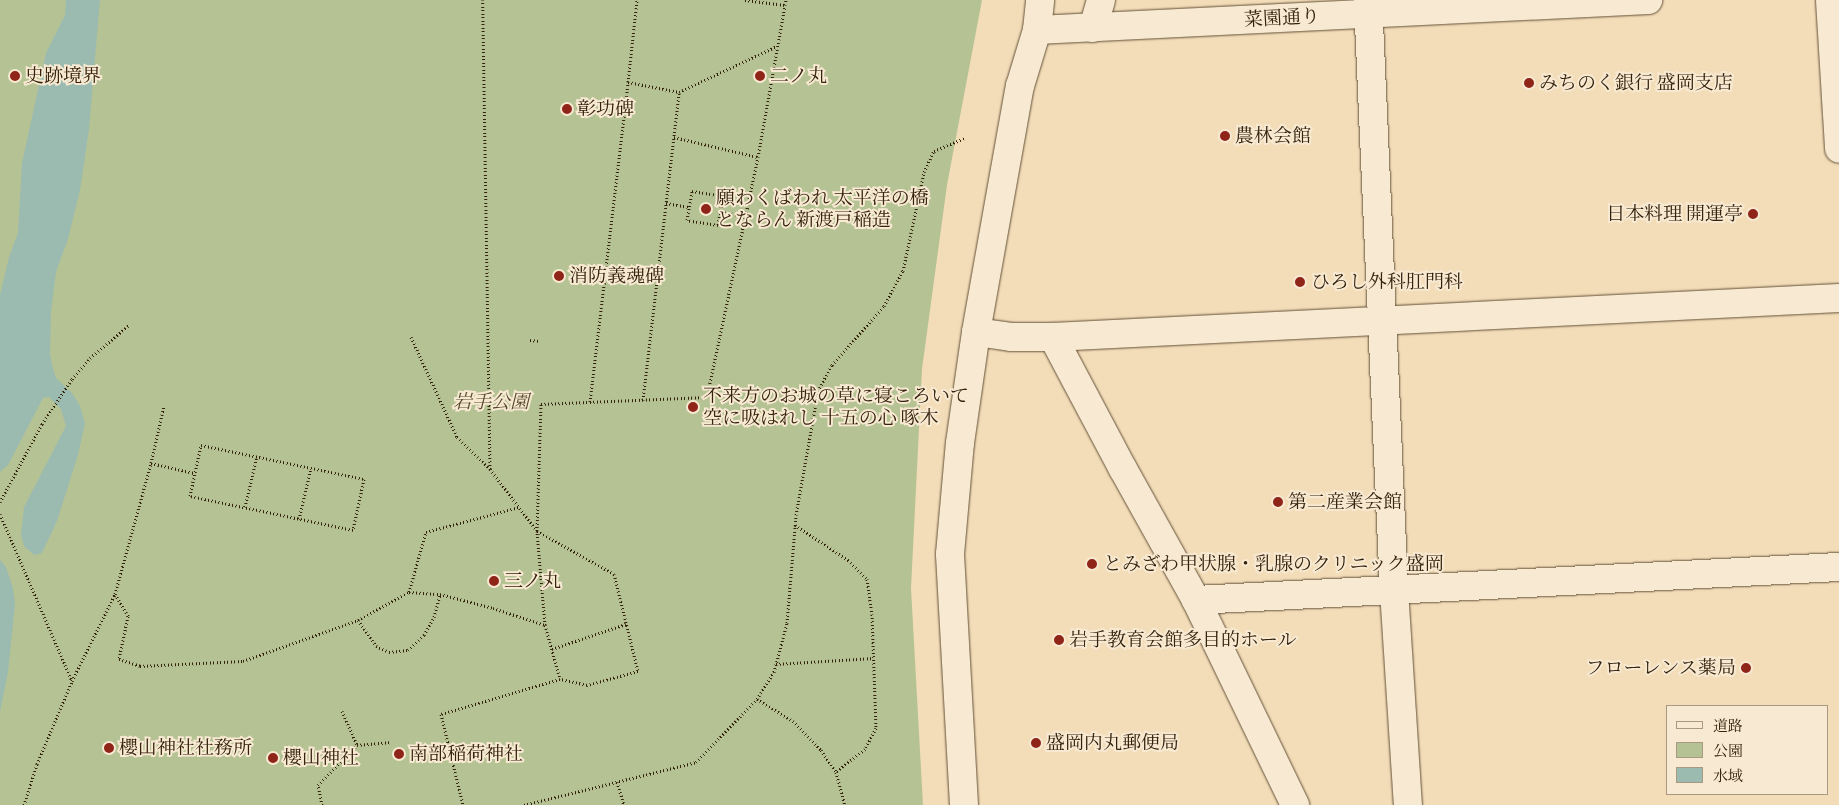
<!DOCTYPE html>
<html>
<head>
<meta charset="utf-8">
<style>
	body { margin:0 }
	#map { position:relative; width:1839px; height:805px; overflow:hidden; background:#f3ddb9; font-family:"EB Garamond","Noto Serif JP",serif }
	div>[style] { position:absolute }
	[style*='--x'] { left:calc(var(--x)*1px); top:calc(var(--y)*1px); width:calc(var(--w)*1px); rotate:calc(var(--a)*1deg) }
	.green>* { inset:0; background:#b5c293 }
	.water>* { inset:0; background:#9bbbb1 }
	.path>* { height:3px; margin-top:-1.5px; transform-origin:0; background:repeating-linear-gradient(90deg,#35220c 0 1px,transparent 0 3.5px) }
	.roads { filter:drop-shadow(0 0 1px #645137) drop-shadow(0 0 1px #645137) }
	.street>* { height:28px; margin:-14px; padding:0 14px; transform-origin:14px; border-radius:14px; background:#f7e9d2 }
	.secondary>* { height:28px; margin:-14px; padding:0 14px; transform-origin:14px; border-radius:14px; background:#f7e9d2 }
	.dots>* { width:14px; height:14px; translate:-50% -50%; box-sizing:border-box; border:2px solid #f7e9d2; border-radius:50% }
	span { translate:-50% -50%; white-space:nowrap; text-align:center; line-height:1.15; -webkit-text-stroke:4px #f7e9d2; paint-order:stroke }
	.street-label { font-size:19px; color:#35220c }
	.poi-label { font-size:19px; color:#35220c }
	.left { translate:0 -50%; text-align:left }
	.right { translate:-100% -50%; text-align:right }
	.park-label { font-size:19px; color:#554a2e; font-style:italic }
	.legend { position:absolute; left:1666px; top:705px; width:162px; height:90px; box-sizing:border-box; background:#f7e9d2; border:1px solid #a99983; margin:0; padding:6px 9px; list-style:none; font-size:15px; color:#35220c }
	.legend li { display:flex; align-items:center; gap:10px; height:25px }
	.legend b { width:25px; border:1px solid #a99983 }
</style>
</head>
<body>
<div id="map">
	<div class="green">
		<i style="clip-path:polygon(0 0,982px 0,947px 185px,922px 369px,911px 588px,923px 805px,0 805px)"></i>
	</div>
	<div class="water">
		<i style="clip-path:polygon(66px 0,100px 0,89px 129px,80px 190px,68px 239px,56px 272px,51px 312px,50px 354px,53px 369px,56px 378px,72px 393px,80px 406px,85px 423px,78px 455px,57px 521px,42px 553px,34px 555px,24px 546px,21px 535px,24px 507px,66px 426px,61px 409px,49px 397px,43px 398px,8px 465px,0 472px,0 295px,9px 257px,18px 233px,22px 163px,46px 53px,65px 15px)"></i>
		<i style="clip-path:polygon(0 560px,6px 567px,13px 588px,15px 604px,8px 672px,0 712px)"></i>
	</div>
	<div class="path">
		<i style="--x:745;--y:0;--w:40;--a:7.1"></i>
		<i style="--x:785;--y:5;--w:5;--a:-79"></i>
		<i style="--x:628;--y:82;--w:82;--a:-83.7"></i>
		<i style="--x:674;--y:137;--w:86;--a:13.4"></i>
		<i style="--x:692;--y:191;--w:31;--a:9"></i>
		<i style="--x:723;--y:196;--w:29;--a:100"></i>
		<i style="--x:718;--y:225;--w:31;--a:-171"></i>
		<i style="--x:687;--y:220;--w:29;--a:-80"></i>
		<i style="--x:666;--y:203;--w:23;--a:10"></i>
		<i style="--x:721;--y:212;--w:24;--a:9"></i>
		<i style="--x:411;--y:337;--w:110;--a:65.3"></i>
		<i style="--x:457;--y:437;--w:46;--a:44.1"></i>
		<i style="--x:490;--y:469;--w:469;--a:-90.9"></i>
		<i style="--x:530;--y:340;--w:8;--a:7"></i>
		<i style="--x:643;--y:400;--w:310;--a:-83.3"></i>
		<i style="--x:679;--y:92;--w:108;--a:-25.1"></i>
		<i style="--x:590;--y:402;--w:322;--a:-83.2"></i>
		<i style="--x:628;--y:82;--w:52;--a:11.1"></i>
		<i style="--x:201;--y:445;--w:167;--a:11.8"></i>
		<i style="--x:364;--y:479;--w:52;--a:102.2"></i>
		<i style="--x:353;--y:530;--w:167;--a:-168.2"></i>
		<i style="--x:190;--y:496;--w:52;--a:-77.8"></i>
		<i style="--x:151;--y:463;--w:44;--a:13.1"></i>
		<i style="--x:490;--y:469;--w:78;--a:52.8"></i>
		<i style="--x:537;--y:531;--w:127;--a:-88.2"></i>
		<i style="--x:541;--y:404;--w:166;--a:-2.4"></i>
		<i style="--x:707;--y:397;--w:245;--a:-78"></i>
		<i style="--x:758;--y:157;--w:154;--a:-79.9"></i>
		<i style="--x:0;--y:502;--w:89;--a:-61.7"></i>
		<i style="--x:42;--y:424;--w:54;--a:-56.3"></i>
		<i style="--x:72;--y:379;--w:28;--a:-49"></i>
		<i style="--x:90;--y:358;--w:51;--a:-40.2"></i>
		<i style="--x:245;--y:507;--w:52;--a:-76.8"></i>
		<i style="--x:0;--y:514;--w:182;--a:66.7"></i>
		<i style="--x:299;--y:519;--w:52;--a:-76.8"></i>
		<i style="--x:795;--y:525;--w:64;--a:33.4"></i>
		<i style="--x:848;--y:560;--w:27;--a:45"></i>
		<i style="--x:867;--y:579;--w:35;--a:82"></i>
		<i style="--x:872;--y:614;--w:114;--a:88"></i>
		<i style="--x:876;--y:728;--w:24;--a:118"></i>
		<i style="--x:865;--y:749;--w:37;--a:142"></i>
		<i style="--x:409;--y:592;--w:62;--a:-74.2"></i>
		<i style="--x:426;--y:532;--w:96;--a:-15"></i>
		<i style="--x:115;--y:594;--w:26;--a:59"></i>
		<i style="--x:128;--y:616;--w:44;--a:101.8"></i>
		<i style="--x:119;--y:659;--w:22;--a:18"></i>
		<i style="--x:140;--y:666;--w:103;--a:-2.8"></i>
		<i style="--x:243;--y:661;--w:122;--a:-19.6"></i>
		<i style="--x:358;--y:620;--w:58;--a:-28.8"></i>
		<i style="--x:409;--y:592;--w:31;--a:4"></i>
		<i style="--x:440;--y:594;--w:55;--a:14.8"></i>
		<i style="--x:493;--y:608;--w:55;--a:18.1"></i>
		<i style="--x:545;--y:625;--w:56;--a:74.5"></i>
		<i style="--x:560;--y:679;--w:124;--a:163.6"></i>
		<i style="--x:441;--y:714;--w:94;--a:76.4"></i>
		<i style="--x:358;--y:620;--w:32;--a:55"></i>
		<i style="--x:376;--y:646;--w:14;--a:25"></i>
		<i style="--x:389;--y:652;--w:19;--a:-6"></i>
		<i style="--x:408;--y:650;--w:22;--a:-43"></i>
		<i style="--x:424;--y:635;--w:21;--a:-61"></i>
		<i style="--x:434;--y:617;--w:24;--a:-75"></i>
		<i style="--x:545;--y:625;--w:94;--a:-94.9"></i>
		<i style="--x:537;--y:531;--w:88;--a:29.2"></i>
		<i style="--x:614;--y:574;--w:100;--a:76.1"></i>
		<i style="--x:638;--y:671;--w:53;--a:164.6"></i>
		<i style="--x:587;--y:685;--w:28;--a:-167"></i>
		<i style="--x:552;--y:649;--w:78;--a:-18.7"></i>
		<i style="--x:776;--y:664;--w:98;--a:-3.5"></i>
		<i style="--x:757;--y:699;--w:42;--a:31.4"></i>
		<i style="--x:793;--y:721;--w:40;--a:46"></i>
		<i style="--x:821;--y:750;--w:27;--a:56"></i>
		<i style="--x:836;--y:772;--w:34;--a:75"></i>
		<i style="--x:342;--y:711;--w:37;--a:66"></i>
		<i style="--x:617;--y:782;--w:24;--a:73"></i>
		<i style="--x:24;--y:805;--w:43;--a:-72.4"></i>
		<i style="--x:37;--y:764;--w:90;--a:-67.1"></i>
		<i style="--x:72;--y:681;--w:97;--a:-63.7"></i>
		<i style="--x:115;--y:594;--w:136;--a:-74.6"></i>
		<i style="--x:151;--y:463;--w:58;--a:-77.2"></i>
		<i style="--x:322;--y:805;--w:20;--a:-101"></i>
		<i style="--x:318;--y:785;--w:56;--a:-45.7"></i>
		<i style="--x:357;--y:745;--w:35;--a:-5"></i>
		<i style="--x:524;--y:805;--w:177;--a:-14"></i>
		<i style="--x:696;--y:762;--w:88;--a:-45.9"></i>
		<i style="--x:757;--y:699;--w:32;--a:-58"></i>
		<i style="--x:774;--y:672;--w:51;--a:-75.1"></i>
		<i style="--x:787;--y:623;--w:108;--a:-85.2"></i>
		<i style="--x:796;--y:515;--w:126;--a:-79.9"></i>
		<i style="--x:818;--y:391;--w:30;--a:-62"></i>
		<i style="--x:832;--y:365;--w:79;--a:-48.6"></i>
		<i style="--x:884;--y:306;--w:40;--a:-62"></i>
		<i style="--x:903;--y:271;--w:101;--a:-78"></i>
		<i style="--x:924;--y:172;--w:23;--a:-65"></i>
		<i style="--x:934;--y:151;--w:33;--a:-23"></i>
	</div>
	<div class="roads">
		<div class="street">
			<i style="--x:1368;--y:0;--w:591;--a:87.48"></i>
			<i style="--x:1394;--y:590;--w:215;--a:86.3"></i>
			<i style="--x:1830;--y:0;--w:149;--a:86.5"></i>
			<i style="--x:1093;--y:28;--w:29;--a:-74"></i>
			<i style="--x:976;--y:332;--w:35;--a:8"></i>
			<i style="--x:1011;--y:337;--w:42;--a:0"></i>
			<i style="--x:1053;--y:337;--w:787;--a:-2.84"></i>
			<i style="--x:1053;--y:337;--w:149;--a:62.1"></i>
			<i style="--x:1123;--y:469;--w:150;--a:60.9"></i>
			<i style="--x:1196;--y:600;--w:228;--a:64.2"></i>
			<i style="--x:1196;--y:600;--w:644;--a:-2.94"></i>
		</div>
		<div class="secondary">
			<i style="--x:1037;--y:30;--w:612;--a:-2.81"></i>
			<i style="--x:964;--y:805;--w:251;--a:-93.2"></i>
			<i style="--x:950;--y:554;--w:111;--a:-84.9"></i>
			<i style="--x:960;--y:443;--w:112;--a:-81.8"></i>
			<i style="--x:976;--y:332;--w:250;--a:-79.9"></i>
			<i style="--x:1020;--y:86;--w:59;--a:-73.1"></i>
			<i style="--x:1037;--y:30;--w:30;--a:-84"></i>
		</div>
	</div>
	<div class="dots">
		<i style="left:15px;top:76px;background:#8f2418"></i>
		<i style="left:760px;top:76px;background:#8f2418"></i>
		<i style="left:1529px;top:83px;background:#8f2418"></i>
		<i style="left:567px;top:109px;background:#8f2418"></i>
		<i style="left:1225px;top:136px;background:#8f2418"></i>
		<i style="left:706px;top:209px;background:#8f2418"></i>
		<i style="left:1753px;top:214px;background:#8f2418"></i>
		<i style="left:559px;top:276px;background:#8f2418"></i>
		<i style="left:1300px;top:282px;background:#8f2418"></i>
		<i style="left:693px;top:407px;background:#8f2418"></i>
		<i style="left:1278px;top:502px;background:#8f2418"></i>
		<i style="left:1092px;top:564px;background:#8f2418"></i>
		<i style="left:494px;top:581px;background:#8f2418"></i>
		<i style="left:1059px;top:640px;background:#8f2418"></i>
		<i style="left:1746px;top:668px;background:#8f2418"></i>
		<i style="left:1036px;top:743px;background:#8f2418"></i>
		<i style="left:109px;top:748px;background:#8f2418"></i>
		<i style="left:399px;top:754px;background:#8f2418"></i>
		<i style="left:273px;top:758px;background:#8f2418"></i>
	</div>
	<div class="street-label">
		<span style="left:1282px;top:18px;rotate:-3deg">菜園通り</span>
	</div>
	<div class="poi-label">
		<span class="left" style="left:25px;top:76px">史跡境界</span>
		<span class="left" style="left:770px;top:76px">二ノ丸</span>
		<span class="left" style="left:1539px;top:83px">みちのく銀行 盛岡支店</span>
		<span class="left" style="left:577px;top:109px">彰功碑</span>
		<span class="left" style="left:1235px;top:136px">農林会館</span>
		<span class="left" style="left:716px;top:209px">願わくばわれ 太平洋の橋<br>とならん 新渡戸稲造</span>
		<span class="right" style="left:1743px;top:214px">日本料理 開運亭</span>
		<span class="left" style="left:569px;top:276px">消防義魂碑</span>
		<span class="left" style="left:1311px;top:282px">ひろし外科肛門科</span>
		<span class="left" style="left:703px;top:407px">不来方のお城の草に寝ころいて<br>空に吸はれし 十五の心 啄木</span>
		<span class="left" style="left:1288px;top:502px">第二産業会館</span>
		<span class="left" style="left:1103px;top:564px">とみざわ甲状腺・乳腺のクリニック盛岡</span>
		<span class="left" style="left:504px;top:581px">三ノ丸</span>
		<span class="left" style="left:1069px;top:640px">岩手教育会館多目的ホール</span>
		<span class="right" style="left:1736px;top:668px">フローレンス薬局</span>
		<span class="left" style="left:1046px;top:743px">盛岡内丸郵便局</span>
		<span class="left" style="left:119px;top:748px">櫻山神社社務所</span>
		<span class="left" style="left:409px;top:754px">南部稲荷神社</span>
		<span class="left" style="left:283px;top:758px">櫻山神社</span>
	</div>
	<div class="park-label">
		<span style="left:491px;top:402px">岩手公園</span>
	</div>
	<ul class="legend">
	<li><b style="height:6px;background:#f7e9d2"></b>道路</li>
	<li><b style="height:14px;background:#b5c293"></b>公園</li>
	<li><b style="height:14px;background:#9bbbb1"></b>水域</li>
	</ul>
</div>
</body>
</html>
